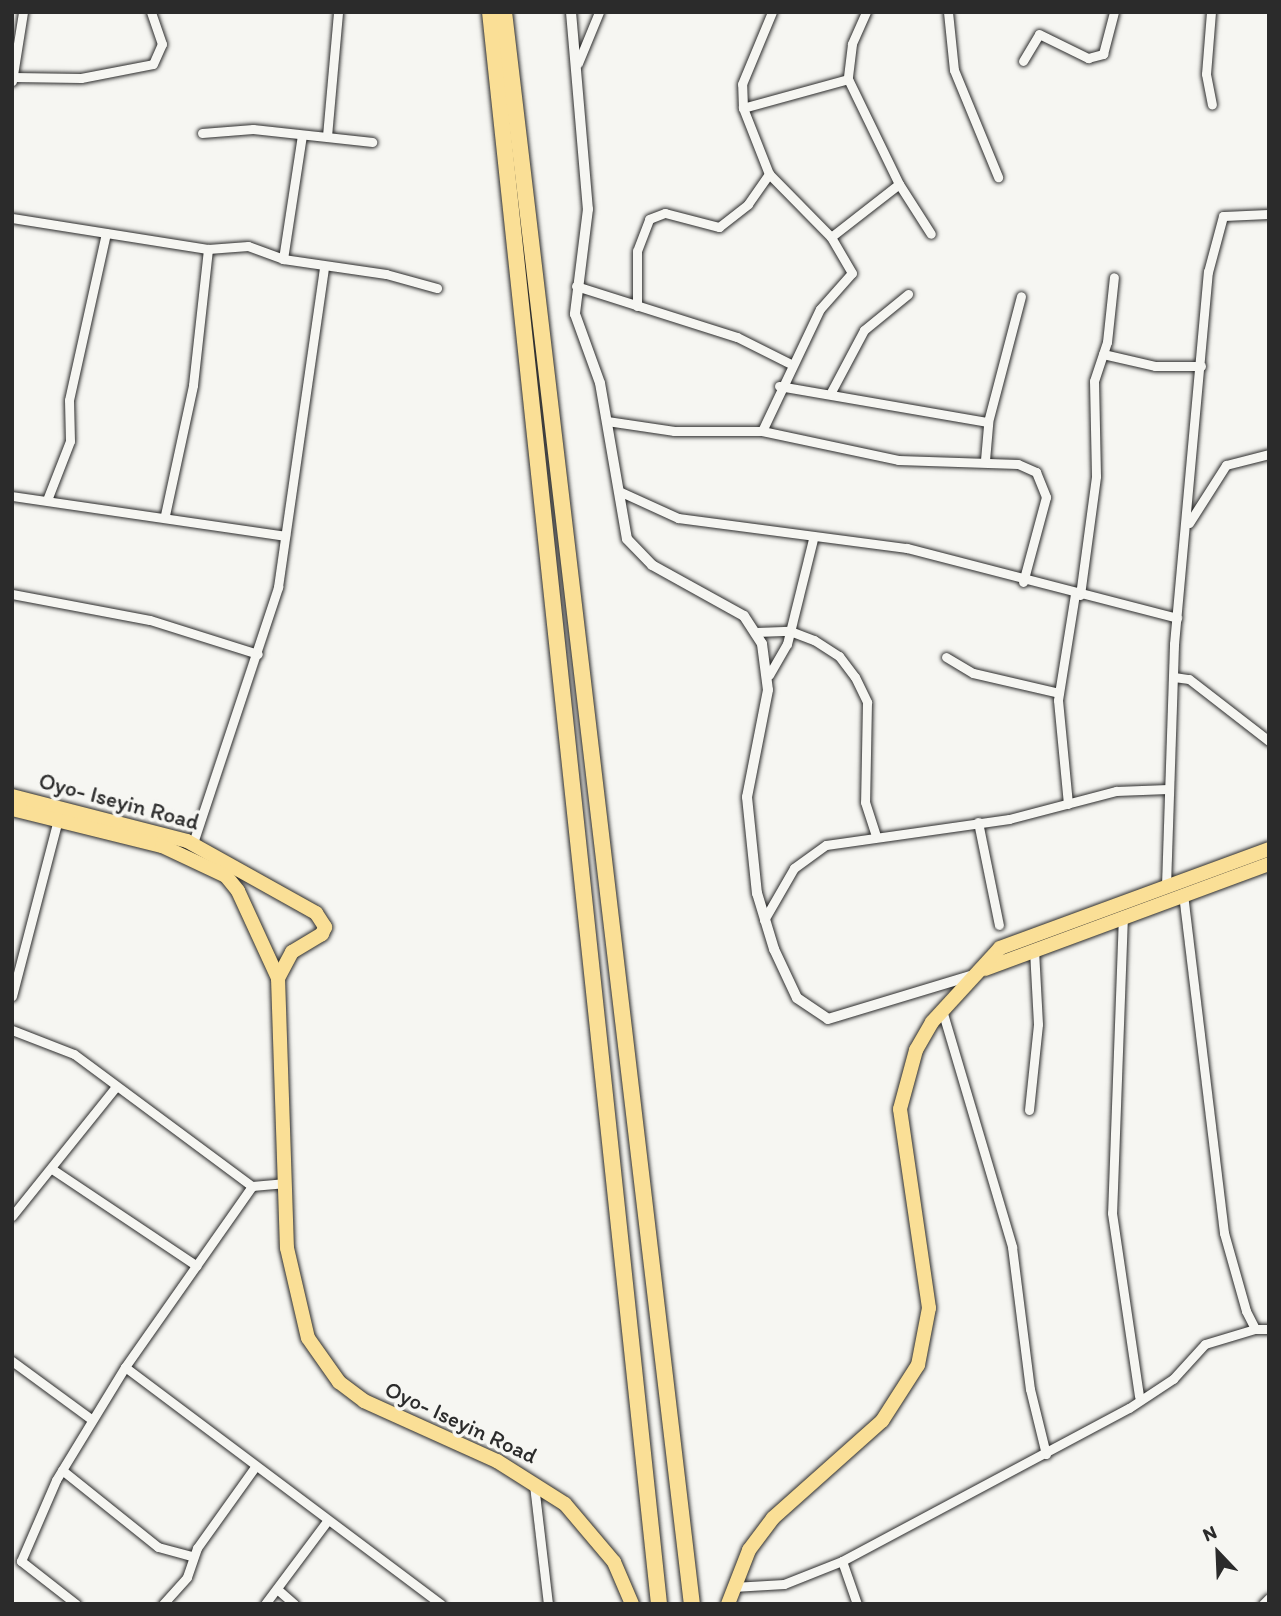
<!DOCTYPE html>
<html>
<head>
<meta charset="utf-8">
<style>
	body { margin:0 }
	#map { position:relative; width:1281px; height:1616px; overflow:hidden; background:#f6f6f2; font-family:Itim,sans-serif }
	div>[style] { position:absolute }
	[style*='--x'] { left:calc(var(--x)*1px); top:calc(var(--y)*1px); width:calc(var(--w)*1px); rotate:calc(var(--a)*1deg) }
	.roads { filter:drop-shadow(0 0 2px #2b2b2b) drop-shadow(0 0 2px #2b2b2b) }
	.minor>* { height:9px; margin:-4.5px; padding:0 4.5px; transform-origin:4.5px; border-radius:4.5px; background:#f6f6f2 }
	.tertiary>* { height:10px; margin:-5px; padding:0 5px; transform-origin:5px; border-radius:5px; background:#f6f6f2 }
	.primary>* { height:14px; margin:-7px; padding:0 7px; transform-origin:7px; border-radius:7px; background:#fadf96 }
	.motorway>* { height:16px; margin:-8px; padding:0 8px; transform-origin:8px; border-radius:8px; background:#fadf96 }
	span { translate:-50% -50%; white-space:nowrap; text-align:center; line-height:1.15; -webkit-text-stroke:7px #f6f6f2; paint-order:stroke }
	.street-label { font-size:23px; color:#2b2b2b }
	.frame { position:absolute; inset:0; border:14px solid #2b2b2b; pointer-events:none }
	.north { position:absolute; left:1183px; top:1518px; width:70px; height:70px; -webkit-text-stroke:5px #f6f6f2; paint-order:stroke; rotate:337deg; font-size:19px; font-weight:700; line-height:28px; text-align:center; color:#2b2b2b }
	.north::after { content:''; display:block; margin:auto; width:24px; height:32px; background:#2b2b2b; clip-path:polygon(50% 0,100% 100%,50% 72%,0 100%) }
</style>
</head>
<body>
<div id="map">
	<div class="roads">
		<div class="minor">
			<i style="--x:866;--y:12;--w:35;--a:114"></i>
			<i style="--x:852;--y:44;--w:35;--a:97"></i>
			<i style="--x:848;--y:79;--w:117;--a:64.1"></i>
			<i style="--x:899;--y:184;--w:59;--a:57.4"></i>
			<i style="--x:948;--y:12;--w:58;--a:84.1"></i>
			<i style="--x:954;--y:70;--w:116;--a:67.6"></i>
			<i style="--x:1211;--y:12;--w:62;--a:94.6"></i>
			<i style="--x:1206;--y:74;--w:31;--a:79"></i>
			<i style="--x:1023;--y:61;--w:31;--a:-59"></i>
			<i style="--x:1039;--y:34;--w:55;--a:26.1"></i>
			<i style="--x:1088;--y:58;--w:16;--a:-15"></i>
			<i style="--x:1103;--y:54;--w:43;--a:-75.3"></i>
			<i style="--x:578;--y:63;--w:55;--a:-67.6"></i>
			<i style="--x:13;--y:77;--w:68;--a:0.8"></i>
			<i style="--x:81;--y:78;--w:73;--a:-11"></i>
			<i style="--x:153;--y:64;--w:22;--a:-66"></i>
			<i style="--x:162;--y:44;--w:34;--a:-109"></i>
			<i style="--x:12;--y:81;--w:70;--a:-80.9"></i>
			<i style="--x:743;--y:108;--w:109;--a:-15.4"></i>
			<i style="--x:202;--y:133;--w:51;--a:-4.5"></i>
			<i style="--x:253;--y:129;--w:120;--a:6.2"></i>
			<i style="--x:327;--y:136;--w:124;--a:-84.9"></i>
			<i style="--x:12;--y:218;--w:198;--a:9"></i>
			<i style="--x:208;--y:249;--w:40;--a:-4.3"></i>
			<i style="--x:248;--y:246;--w:37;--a:20"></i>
			<i style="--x:283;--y:259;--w:104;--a:8.3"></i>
			<i style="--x:386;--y:274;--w:53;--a:15.4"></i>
			<i style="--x:831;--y:237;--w:86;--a:-37.9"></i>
			<i style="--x:283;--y:259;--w:125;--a:-81.3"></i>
			<i style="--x:576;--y:286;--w:169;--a:17.6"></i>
			<i style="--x:737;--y:337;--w:58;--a:26.6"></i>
			<i style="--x:637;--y:306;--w:55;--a:-90"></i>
			<i style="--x:637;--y:251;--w:34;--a:-69"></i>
			<i style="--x:649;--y:219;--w:17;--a:-21"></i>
			<i style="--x:665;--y:213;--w:56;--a:14.5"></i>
			<i style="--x:719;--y:227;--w:37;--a:-38"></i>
			<i style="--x:748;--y:204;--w:37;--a:-55"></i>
			<i style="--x:1103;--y:354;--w:53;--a:13"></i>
			<i style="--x:1155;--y:366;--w:46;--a:0"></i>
			<i style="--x:779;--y:386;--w:212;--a:9.8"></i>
			<i style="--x:830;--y:394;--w:72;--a:-62"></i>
			<i style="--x:864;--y:330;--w:57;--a:-39.3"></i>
			<i style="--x:607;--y:421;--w:68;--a:8.5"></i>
			<i style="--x:674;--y:431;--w:88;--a:0"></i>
			<i style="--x:762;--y:431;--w:139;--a:12"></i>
			<i style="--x:898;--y:460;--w:120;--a:1.9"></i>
			<i style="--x:1018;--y:464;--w:20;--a:24"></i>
			<i style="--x:1036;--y:472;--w:27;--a:68"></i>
			<i style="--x:1046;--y:497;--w:88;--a:105.1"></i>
			<i style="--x:762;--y:431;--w:135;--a:-64.6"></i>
			<i style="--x:820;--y:309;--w:48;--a:-48.4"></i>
			<i style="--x:852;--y:273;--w:42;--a:-120.3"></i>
			<i style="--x:831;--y:237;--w:88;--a:-134.5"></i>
			<i style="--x:769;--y:174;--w:71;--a:-111.5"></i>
			<i style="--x:743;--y:108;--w:24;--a:-92"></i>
			<i style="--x:742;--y:84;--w:78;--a:-67.4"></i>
			<i style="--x:985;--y:460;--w:38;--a:-85"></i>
			<i style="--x:988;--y:422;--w:130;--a:-75.3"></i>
			<i style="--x:621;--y:492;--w:63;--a:24.5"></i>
			<i style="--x:678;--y:518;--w:231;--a:7.5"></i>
			<i style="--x:907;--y:548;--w:279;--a:14.5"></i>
			<i style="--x:12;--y:496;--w:276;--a:8.3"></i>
			<i style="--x:47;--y:500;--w:63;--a:-68.7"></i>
			<i style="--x:70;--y:441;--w:41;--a:-91.4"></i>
			<i style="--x:69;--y:400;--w:171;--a:-77.5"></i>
			<i style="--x:165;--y:515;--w:133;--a:-77.8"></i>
			<i style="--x:193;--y:385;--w:137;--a:-83.7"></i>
			<i style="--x:1189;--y:523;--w:69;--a:-57.5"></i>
			<i style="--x:1226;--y:465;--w:44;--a:-14.3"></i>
			<i style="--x:12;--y:594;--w:140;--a:10.7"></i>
			<i style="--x:150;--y:620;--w:113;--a:17.5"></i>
			<i style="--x:1080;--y:595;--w:120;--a:-82.3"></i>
			<i style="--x:1096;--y:476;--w:95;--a:-91.2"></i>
			<i style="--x:1094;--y:381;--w:41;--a:-71.6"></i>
			<i style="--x:1107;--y:342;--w:65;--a:-83.9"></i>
			<i style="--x:756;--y:632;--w:34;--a:-2"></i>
			<i style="--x:790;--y:631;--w:26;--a:21"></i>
			<i style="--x:814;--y:640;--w:30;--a:33"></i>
			<i style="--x:839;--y:656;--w:26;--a:53"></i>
			<i style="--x:855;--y:677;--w:28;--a:64"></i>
			<i style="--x:867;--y:702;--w:100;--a:91.1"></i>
			<i style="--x:865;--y:802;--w:35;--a:72"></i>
			<i style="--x:946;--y:657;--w:31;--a:31"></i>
			<i style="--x:973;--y:673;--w:88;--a:13.1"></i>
			<i style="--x:769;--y:675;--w:36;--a:-60"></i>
			<i style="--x:787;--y:644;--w:108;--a:-76.1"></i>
			<i style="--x:1174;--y:677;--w:15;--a:8"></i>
			<i style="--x:1189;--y:679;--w:101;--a:37.8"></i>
			<i style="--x:1068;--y:804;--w:104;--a:-95.5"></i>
			<i style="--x:1058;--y:700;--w:107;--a:-80.9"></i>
			<i style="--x:978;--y:822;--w:105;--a:78.5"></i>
			<i style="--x:193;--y:843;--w:270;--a:-71.6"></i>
			<i style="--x:278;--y:587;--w:322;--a:-81.8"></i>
			<i style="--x:1166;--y:886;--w:242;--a:-88.1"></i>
			<i style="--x:1174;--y:644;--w:374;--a:-84.8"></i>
			<i style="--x:1208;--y:272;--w:58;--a:-75"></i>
			<i style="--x:1223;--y:216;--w:46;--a:-2.5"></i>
			<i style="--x:1183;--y:894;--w:341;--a:83.1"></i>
			<i style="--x:1224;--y:1233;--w:81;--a:74.2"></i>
			<i style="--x:1246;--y:1311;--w:20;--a:63"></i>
			<i style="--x:1255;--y:1329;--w:14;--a:0"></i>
			<i style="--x:1123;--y:915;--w:298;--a:92.1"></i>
			<i style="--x:1112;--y:1213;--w:185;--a:81.6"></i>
			<i style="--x:764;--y:920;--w:60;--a:-60"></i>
			<i style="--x:794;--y:868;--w:39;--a:-36"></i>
			<i style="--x:826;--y:845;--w:185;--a:-8.1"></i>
			<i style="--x:1009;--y:819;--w:111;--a:-14.7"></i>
			<i style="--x:1116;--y:791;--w:52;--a:-2.2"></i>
			<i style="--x:12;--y:996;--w:182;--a:-75.4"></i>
			<i style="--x:942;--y:1010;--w:247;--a:73.5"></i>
			<i style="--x:1012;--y:1247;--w:143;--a:82.8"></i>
			<i style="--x:1030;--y:1389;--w:67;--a:76.2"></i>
			<i style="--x:12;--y:1030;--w:66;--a:21.2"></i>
			<i style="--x:74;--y:1054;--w:222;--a:36.6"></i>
			<i style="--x:1029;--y:1110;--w:86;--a:-84"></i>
			<i style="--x:1038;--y:1024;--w:75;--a:-93.1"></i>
			<i style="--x:52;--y:1169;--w:174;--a:33.8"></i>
			<i style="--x:12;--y:1216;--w:164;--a:-51.2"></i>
			<i style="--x:12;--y:1361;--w:98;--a:36.3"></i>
			<i style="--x:125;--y:1367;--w:395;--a:36.9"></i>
			<i style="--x:62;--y:1470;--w:123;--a:38.7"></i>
			<i style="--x:158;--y:1547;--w:35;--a:15"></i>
			<i style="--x:534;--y:1485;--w:120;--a:83.3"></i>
			<i style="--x:842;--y:1561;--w:46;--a:70.8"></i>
			<i style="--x:733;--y:1587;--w:51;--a:-3.4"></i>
			<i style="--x:784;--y:1584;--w:62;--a:-21.6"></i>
			<i style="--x:842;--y:1561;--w:325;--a:-28.1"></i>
			<i style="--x:1129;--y:1408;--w:53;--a:-33.4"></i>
			<i style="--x:1173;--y:1379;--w:47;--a:-47.6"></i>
			<i style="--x:1205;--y:1344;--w:52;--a:-16.7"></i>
			<i style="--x:277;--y:1589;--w:23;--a:41"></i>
			<i style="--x:76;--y:1604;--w:70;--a:-142"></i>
			<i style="--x:21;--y:1561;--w:88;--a:-66.6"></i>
			<i style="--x:56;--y:1480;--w:132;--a:-58.6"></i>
			<i style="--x:125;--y:1367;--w:221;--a:-54.9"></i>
			<i style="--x:252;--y:1186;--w:34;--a:-5"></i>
			<i style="--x:163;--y:1604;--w:36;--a:-48"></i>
			<i style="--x:187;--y:1577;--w:31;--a:-71"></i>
			<i style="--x:197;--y:1548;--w:100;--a:-54.4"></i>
			<i style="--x:265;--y:1604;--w:104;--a:-53.2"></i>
			<i style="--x:1263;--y:1604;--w:8;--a:-45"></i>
		</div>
		<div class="tertiary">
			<i style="--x:571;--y:12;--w:198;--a:85.1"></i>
			<i style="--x:588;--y:209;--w:106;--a:97.1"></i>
			<i style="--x:575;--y:314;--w:73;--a:70.1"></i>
			<i style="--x:600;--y:383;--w:158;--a:80.2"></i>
			<i style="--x:627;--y:539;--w:36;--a:46"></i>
			<i style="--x:652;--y:565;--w:105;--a:29"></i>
			<i style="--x:744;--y:616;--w:33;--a:57"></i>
			<i style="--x:762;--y:644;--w:46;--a:82.6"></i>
			<i style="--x:768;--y:690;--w:109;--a:101.1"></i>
			<i style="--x:747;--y:797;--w:97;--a:84.1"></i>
			<i style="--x:757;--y:893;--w:59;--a:73.1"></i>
			<i style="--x:774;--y:949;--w:54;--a:64.9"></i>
			<i style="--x:797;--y:998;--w:37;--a:34"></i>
			<i style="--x:828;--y:1019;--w:152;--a:-16.8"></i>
		</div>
		<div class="primary">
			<i style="--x:12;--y:796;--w:181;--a:14.4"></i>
			<i style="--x:187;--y:841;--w:148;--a:29.2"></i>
			<i style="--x:316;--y:913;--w:17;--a:57"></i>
			<i style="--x:325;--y:927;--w:8;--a:113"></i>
			<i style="--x:322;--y:934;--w:35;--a:149"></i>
			<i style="--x:292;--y:952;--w:30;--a:118"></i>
			<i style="--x:12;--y:809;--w:154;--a:13.9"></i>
			<i style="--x:162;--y:846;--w:71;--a:25.1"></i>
			<i style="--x:226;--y:876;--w:19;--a:51"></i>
			<i style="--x:238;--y:891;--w:96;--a:65.3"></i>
			<i style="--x:278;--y:978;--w:270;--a:88.1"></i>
			<i style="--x:287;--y:1248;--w:92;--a:76.9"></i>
			<i style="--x:308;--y:1338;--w:54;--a:54.8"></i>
			<i style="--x:339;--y:1382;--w:31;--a:37"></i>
			<i style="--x:364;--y:1401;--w:146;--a:24.3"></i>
			<i style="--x:497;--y:1461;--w:80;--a:32.3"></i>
			<i style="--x:565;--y:1504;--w:76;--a:49.8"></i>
			<i style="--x:614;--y:1562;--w:46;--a:66.8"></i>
			<i style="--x:985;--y:969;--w:303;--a:-20.3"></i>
			<i style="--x:728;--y:1604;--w:58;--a:-68.7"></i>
			<i style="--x:749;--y:1550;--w:40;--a:-53"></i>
			<i style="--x:773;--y:1518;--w:146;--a:-41.7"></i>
			<i style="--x:882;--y:1421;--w:67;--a:-57.3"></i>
			<i style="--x:918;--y:1365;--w:58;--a:-79.1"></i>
			<i style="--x:929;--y:1308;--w:201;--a:-98.3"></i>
			<i style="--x:900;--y:1109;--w:61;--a:-74.8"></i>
			<i style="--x:916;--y:1050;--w:32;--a:-60"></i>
			<i style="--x:932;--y:1022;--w:100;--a:-47.4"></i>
			<i style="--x:1000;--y:948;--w:287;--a:-20.2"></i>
		</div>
		<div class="motorway">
			<i style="--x:490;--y:12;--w:1601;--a:83.94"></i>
			<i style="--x:504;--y:12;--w:1603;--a:83.27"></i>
		</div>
	</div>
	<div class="street-label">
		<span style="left:119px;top:801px;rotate:15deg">Oyo- Iseyin Road</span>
		<span style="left:461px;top:1422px;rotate:25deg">Oyo- Iseyin Road</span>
	</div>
	<div class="frame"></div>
	<div class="north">N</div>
</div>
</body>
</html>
